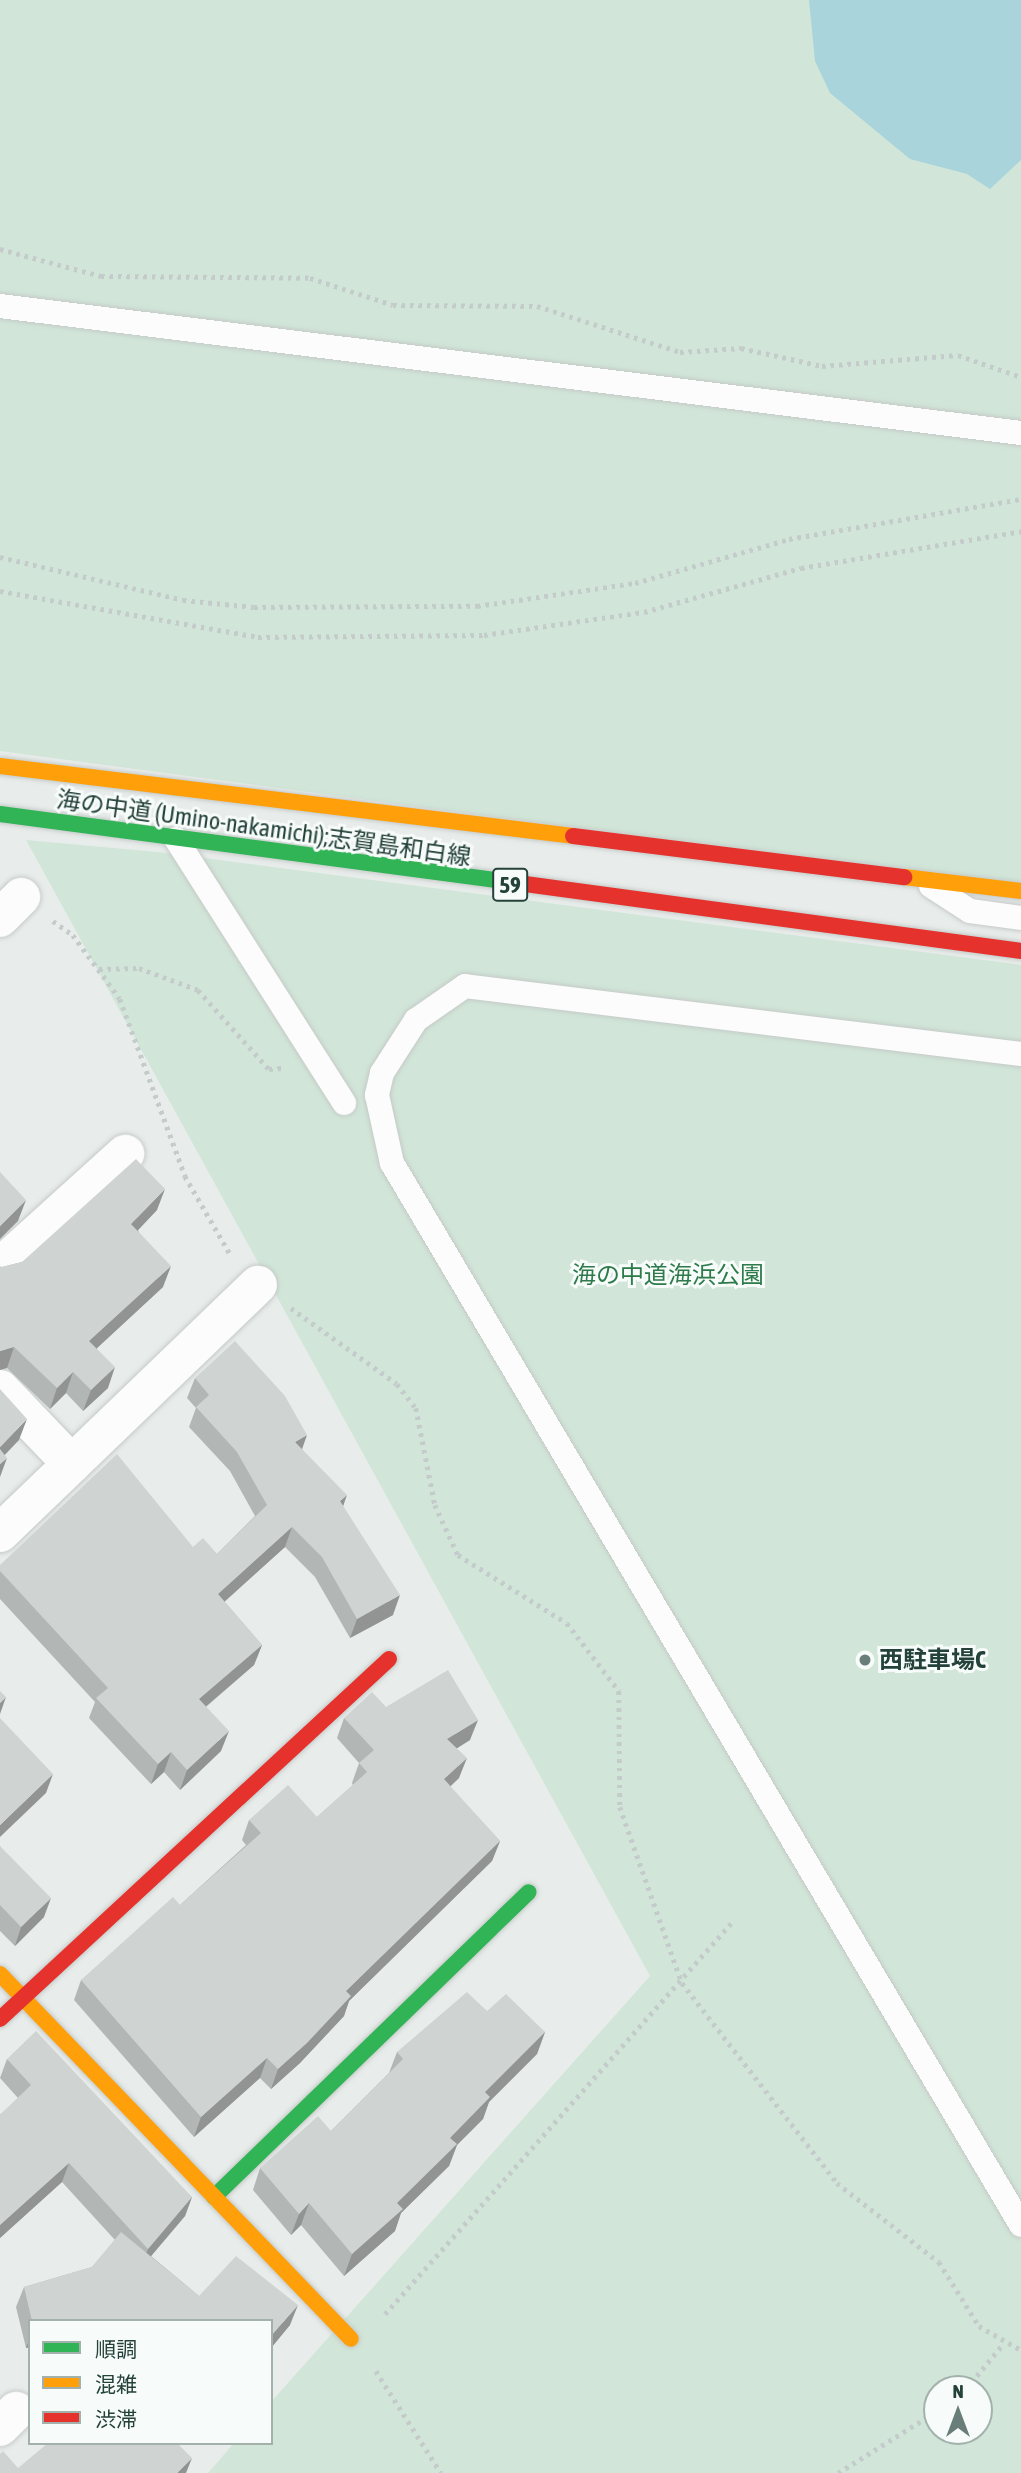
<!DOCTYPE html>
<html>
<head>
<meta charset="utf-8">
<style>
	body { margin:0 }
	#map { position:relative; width:1021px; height:2473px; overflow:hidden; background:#e8edeb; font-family:"Asap Condensed","Noto Sans JP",sans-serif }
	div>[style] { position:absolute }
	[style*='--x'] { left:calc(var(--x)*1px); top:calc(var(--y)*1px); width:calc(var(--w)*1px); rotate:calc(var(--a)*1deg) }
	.green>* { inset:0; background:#d1e6d8 }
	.water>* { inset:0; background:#a9d4db }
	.path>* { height:4.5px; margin-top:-2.25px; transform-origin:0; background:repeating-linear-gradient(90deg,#c3ccca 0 3.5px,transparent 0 8.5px) }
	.roads { filter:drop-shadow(0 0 2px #c5cac8) drop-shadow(0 0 2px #c5cac8) }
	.lane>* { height:24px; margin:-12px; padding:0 12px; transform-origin:12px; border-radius:12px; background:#fcfcfc }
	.street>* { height:38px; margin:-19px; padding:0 19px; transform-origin:19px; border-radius:19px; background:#fcfcfc }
	.fast>* { height:16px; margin:-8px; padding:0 8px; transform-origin:8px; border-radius:8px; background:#30b455 }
	.slow>* { height:16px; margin:-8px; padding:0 8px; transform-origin:8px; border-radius:8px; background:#ff9f0a }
	.jam>* { height:16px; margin:-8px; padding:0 8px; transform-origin:8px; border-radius:8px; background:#e5322d }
	.wall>* { inset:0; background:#b2b6b5 }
	.shaded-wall>* { inset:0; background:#919493 }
	.building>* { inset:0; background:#cfd4d2 }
	.dots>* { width:19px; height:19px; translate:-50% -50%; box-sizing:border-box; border:4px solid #f7fbf9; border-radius:50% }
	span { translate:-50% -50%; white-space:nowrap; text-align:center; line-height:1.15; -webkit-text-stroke:6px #f7fbf9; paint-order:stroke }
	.shield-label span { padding:2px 5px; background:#f7fbf9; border:2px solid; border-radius:5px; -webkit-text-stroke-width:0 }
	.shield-label { font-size:23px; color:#24423a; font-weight:700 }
	.street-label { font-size:24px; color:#24423a }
	.park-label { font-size:24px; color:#2d7a4b }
	.poi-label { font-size:24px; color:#24423a; font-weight:700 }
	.left { translate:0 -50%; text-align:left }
	.legend { position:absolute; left:28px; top:2319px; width:245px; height:126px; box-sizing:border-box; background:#f7fbf9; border:2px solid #a3b1ad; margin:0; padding:9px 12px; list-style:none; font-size:21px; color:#24423a }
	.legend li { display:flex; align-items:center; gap:14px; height:35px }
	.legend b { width:35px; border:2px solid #a3b1ad }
	.north { position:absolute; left:923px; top:2375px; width:70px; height:70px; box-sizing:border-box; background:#f7fbf9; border:2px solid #a3b1ad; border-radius:50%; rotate:0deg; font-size:19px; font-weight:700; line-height:28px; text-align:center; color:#24423a }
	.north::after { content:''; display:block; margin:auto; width:24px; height:32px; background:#697e78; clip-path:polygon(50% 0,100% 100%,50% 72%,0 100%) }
</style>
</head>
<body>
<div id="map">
	<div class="green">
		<i style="clip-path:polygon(0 0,1021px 0,1021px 887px,0 751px)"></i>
		<i style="clip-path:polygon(evenodd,26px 840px,158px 852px,1021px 965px,1021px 2473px,208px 2473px,234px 2443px,271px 2443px,271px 2402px,650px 1976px,26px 840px,937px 2389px,979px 2389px,979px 2431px,937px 2431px,937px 2389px)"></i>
	</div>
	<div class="water">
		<i style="clip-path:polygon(809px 0,1021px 0,1021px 160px,990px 189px,967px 174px,910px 159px,830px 93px,815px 61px)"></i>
	</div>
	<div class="path">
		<i style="--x:0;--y:249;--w:105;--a:15"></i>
		<i style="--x:101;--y:276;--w:209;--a:0.5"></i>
		<i style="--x:310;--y:278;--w:87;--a:18"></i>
		<i style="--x:393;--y:305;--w:144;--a:0.4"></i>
		<i style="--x:537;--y:306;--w:150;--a:17.8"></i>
		<i style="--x:680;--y:352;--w:61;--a:-3.8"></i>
		<i style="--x:741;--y:348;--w:83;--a:12.5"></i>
		<i style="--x:822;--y:366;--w:136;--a:-4.6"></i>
		<i style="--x:958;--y:355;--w:67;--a:19.2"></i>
		<i style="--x:0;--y:557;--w:188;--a:13.2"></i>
		<i style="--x:183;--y:600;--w:71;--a:5.6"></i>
		<i style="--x:254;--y:607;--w:223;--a:-0.3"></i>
		<i style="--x:477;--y:606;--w:160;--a:-8.3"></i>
		<i style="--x:635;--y:583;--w:160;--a:-15.9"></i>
		<i style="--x:789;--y:539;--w:235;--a:-9.8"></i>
		<i style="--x:0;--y:591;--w:262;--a:10.1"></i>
		<i style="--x:258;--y:637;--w:226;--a:-0.5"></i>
		<i style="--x:484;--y:635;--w:162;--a:-8.2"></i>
		<i style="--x:644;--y:612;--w:163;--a:-15.7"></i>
		<i style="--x:801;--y:568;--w:223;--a:-9.5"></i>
		<i style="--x:53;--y:921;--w:24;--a:35"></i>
		<i style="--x:73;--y:935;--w:79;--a:53.7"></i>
		<i style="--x:120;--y:999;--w:189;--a:69.8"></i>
		<i style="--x:185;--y:1176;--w:90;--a:60"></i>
		<i style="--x:99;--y:969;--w:40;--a:-1.4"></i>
		<i style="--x:139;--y:968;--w:63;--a:20.4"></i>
		<i style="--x:198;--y:990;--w:106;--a:48.1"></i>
		<i style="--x:269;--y:1069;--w:13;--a:-4"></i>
		<i style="--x:291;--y:1308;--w:130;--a:35.6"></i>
		<i style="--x:397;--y:1384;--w:31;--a:52"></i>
		<i style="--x:416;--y:1408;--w:99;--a:78.9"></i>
		<i style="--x:435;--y:1505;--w:55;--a:65.3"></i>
		<i style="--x:458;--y:1555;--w:128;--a:32"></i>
		<i style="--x:567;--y:1623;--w:86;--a:52.6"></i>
		<i style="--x:619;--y:1691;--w:116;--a:89.5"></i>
		<i style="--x:620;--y:1807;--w:187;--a:70.6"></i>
		<i style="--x:682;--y:1983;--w:253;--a:52.2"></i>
		<i style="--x:837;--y:2183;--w:129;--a:37.8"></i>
		<i style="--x:939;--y:2262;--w:75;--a:58"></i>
		<i style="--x:979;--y:2326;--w:48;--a:29.7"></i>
		<i style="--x:385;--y:2314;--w:525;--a:-48.48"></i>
		<i style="--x:376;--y:2371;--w:121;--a:57.5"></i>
		<i style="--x:966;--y:2389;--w:58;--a:-50.6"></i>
		<i style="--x:838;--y:2473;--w:117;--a:-32.1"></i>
	</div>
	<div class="roads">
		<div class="lane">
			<i style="--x:0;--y:306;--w:1029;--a:7.09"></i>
			<i style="--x:176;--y:839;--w:313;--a:57.5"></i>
			<i style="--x:931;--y:886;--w:46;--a:32.7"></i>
			<i style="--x:970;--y:911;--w:51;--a:7.8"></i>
			<i style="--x:1021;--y:1054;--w:560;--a:-173.03"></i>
			<i style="--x:465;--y:986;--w:60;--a:145.2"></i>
			<i style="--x:416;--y:1020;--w:63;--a:122.7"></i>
			<i style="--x:382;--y:1073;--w:23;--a:103"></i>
			<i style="--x:377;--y:1095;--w:70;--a:77.6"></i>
			<i style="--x:392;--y:1163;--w:1234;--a:59.36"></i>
		</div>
		<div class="street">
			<i style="--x:0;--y:918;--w:30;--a:-45"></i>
			<i style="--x:0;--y:1267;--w:169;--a:-42.1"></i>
			<i style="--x:0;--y:1389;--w:104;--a:46.2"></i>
			<i style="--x:0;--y:1533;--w:358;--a:-43.9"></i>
			<i style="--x:0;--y:2427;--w:23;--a:-45"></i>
		</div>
		<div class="fast">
			<i style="--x:0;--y:814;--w:530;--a:7.59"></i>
			<i style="--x:214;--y:2197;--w:438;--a:-44.1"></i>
		</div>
		<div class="slow">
			<i style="--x:0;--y:766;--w:577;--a:6.96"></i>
			<i style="--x:904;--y:877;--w:118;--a:6.8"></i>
			<i style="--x:0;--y:1974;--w:506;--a:46.12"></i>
		</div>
		<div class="jam">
			<i style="--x:573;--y:836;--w:334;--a:7.1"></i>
			<i style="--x:525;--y:884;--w:501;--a:7.69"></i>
			<i style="--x:0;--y:2019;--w:530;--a:-42.78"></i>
		</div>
	</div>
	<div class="wall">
		<i style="clip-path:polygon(157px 1210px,138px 1230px,163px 1287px,97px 1348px,108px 1388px,83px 1411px,66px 1393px,50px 1409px,7px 1368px,2px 1267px,22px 1262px)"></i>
		<i style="clip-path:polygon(195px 1378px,302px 1449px,343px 1506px,393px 1615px,350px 1638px,315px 1577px,285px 1547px,224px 1601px,262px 1645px,254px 1665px,206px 1707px,221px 1751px,180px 1790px,164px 1772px,151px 1784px,89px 1718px,95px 1702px,0 1599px,0 1565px,193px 1547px,217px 1554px,255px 1516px,230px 1471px,189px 1427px,196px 1408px,187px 1398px)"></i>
		<i style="clip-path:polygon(386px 1707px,470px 1740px,457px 1748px,459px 1778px,450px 1787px,500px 1841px,492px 1861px,349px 2001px,344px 2016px,300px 2063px,271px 2089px,260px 2078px,194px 2137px,74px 2000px,81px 1980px,180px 1905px,246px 1845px,242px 1840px,249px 1820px,317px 1817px,353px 1785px,352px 1783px,359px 1763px,337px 1738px,344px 1718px)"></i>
		<i style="clip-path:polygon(0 1846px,44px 1917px,15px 1946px,0 1931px)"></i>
		<i style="clip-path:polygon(487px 2011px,545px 2032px,537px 2054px,489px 2102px,483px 2119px,457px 2145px,449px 2166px,401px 2213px,395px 2231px,344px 2276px,301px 2225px,291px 2235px,253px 2190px,260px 2168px,331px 2131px,389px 2073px,397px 2052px)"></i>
		<i style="clip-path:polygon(7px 2059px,192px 2197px,185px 2216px,151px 2256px,199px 2296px,290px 2325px,271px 2348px,271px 2321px,30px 2321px,30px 2347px,26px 2348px,16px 2307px,24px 2287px,92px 2267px,115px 2240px,62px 2182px,0 2238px,0 2115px,18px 2098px,0 2078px)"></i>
	</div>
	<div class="shaded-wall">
		<i style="clip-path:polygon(165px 1189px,157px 1210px,124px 1245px,131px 1224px)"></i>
		<i style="clip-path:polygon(26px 1200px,18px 1221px,0 1239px,0 1226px)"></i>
		<i style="clip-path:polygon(171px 1266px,163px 1287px,82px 1362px,89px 1341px)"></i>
		<i style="clip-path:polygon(14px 1347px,7px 1368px,0 1370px,0 1351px)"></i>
		<i style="clip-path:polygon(115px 1367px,108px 1388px,83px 1411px,91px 1390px)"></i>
		<i style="clip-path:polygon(73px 1372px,66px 1393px,50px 1409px,57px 1388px)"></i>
		<i style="clip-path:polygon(27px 1419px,19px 1440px,0 1460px,0 1447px)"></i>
		<i style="clip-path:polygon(307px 1435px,300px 1455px,295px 1442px)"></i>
		<i style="clip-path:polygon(7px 1458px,0 1477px,0 1464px)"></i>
		<i style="clip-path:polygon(347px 1495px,340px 1515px,340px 1501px)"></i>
		<i style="clip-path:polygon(292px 1527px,285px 1547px,211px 1614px,218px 1594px)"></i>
		<i style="clip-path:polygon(400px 1595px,393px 1615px,350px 1638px,357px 1619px)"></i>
		<i style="clip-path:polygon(262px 1645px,254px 1665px,191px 1719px,199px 1699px)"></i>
		<i style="clip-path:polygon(6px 1697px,0 1714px,0 1703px)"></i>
		<i style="clip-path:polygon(478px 1720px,470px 1740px,440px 1759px,447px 1739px)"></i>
		<i style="clip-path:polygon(229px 1731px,221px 1751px,180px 1790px,187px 1770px)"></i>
		<i style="clip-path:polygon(171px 1752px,164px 1772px,151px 1784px,158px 1764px)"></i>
		<i style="clip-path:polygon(467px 1758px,459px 1778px,436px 1799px,444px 1779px)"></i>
		<i style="clip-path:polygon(53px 1774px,46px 1793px,0 1837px,0 1825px)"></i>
		<i style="clip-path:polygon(500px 1841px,492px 1861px,349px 2001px,344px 2016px,300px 2063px,271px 2089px,278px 2069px,346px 1991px)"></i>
		<i style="clip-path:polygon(51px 1898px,44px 1917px,15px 1946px,21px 1927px)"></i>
		<i style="clip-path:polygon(545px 2032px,537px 2054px,489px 2102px,483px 2119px,457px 2145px,449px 2166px,401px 2213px,395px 2231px,344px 2276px,352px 2254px,397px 2203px,450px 2138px,485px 2092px)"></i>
		<i style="clip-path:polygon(267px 2058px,260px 2078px,194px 2137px,201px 2117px)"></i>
		<i style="clip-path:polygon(69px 2163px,62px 2182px,0 2238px,0 2225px)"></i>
		<i style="clip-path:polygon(192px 2197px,185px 2216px,141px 2268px,148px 2249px)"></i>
		<i style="clip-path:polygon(309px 2203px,301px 2225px,291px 2235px,299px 2214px)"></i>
		<i style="clip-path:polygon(298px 2305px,290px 2325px,271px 2348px,271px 2336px)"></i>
		<i style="clip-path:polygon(30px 2338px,30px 2347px,26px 2348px)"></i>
		<i style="clip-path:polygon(192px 2458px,186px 2473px,177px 2473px)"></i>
	</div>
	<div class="building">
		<i style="clip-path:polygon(136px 1159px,165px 1189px,131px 1224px,171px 1266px,89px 1341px,115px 1367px,91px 1390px,73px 1372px,57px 1388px,14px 1347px,0 1351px,0 1266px,2px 1267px,22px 1262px)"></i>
		<i style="clip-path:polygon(0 1172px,26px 1200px,0 1226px)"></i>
		<i style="clip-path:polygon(235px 1341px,285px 1396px,307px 1435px,295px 1442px,347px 1495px,340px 1501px,400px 1595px,357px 1619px,322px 1557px,292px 1527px,218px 1594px,262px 1645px,199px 1699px,229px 1731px,187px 1770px,171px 1752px,158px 1764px,96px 1698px,108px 1688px,0 1571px,0 1565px,117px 1454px,193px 1547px,203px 1538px,217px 1554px,267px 1505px,237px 1452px,196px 1407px,209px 1395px,195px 1378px)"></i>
		<i style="clip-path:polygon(0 1389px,27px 1419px,0 1447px)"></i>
		<i style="clip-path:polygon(0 1449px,7px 1458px,0 1464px)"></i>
		<i style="clip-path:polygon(448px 1670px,478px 1720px,447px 1739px,467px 1758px,444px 1779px,500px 1841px,346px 1991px,351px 1996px,307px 2043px,278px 2069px,267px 2058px,201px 2117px,81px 1980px,173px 1897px,180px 1905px,261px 1833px,249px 1820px,288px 1785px,317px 1817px,367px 1772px,359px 1763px,374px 1750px,344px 1718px,372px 1692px,386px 1707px)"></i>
		<i style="clip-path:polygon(0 1691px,6px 1697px,0 1703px)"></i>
		<i style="clip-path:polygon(0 1718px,53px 1774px,0 1825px)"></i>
		<i style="clip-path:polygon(0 1846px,51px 1898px,21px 1927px,0 1905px)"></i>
		<i style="clip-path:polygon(467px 1992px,487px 2011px,506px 1994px,545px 2032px,485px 2092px,490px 2097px,450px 2138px,457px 2144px,397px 2203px,403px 2209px,352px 2254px,309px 2203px,299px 2214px,260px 2168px,318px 2116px,331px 2131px,403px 2059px,397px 2052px)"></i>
		<i style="clip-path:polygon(36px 2031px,192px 2197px,148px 2249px,69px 2163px,0 2225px,0 2115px,31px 2085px,7px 2059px)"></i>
		<i style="clip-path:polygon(121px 2232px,199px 2296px,236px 2256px,298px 2305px,271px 2336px,271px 2321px,32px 2321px,24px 2287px,92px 2267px)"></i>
		<i style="clip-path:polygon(48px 2443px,177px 2443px,192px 2458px,177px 2473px,0 2473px,0 2454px,3px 2451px,18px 2468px)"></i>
	</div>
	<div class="dots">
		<i style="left:865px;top:1660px;background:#697e78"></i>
	</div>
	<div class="shield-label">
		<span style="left:510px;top:885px">59</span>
	</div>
	<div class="street-label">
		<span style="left:264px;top:828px;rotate:8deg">海の中道 (Umino-nakamichi);志賀島和白線</span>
	</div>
	<div class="park-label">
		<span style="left:668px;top:1275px">海の中道海浜公園</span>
	</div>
	<div class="poi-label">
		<span class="left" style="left:879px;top:1660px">西駐車場C</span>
	</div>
	<ul class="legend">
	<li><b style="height:9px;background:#30b455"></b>順調</li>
	<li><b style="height:9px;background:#ff9f0a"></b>混雑</li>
	<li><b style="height:9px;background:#e5322d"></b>渋滞</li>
	</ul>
	<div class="north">N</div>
</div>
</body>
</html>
